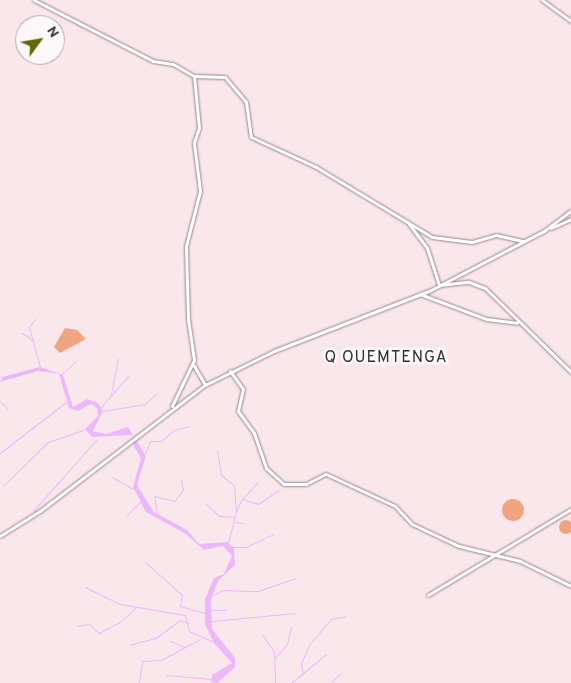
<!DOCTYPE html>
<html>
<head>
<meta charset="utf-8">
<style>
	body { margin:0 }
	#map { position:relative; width:571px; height:683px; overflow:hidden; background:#fae7eb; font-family:Overpass,sans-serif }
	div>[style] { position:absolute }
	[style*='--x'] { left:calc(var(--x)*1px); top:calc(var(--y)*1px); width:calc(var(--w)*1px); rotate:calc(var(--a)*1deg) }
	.green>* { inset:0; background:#f0a480 }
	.round { border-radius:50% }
	.water>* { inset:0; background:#edb8fa }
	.stream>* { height:1px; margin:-0.5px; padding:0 0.5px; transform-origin:0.5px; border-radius:0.5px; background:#edb8fa }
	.roads { filter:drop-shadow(0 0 1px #98868a) drop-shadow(0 0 1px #98868a) }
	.minor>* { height:3px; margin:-1.5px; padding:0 1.5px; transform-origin:1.5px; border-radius:1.5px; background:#fff }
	span { translate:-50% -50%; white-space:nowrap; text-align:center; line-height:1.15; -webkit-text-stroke:5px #fcf8f9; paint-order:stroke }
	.quarter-label { font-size:16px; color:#352d2f; letter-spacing:1px }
	.north { position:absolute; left:15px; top:15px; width:50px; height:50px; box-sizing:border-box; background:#fcf8f9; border:1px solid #aca7a8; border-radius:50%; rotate:58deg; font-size:14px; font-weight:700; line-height:20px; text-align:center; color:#352d2f }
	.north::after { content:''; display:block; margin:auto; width:18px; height:22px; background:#646601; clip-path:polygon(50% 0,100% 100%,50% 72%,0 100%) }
</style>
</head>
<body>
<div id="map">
	<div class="green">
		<i style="clip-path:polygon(65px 328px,77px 330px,86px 339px,60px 353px,54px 347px)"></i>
		<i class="round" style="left:502px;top:499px;width:22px;height:22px"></i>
		<i class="round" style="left:559px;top:520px;width:14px;height:14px"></i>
	</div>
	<div class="water">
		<i style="clip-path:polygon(40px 367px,63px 375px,73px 407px,87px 399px,98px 403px,103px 411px,93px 431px,106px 434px,128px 427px,133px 435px,92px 437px,85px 429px,98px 416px,97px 408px,91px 404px,78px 411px,69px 408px,59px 374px,38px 371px,0 382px,2px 377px)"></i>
		<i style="clip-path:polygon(135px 438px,146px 456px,137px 485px,154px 512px,187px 530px,199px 544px,227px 542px,234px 548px,235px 565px,218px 581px,211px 600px,212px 629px,235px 658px,235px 667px,217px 683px,211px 682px,212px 675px,232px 663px,214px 643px,205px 624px,205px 599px,214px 578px,224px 574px,232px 556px,223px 546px,204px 550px,186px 534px,146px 512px,133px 487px,141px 458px,131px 441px)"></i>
	</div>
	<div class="stream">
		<i style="--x:35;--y:319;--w:10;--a:127"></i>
		<i style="--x:29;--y:327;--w:41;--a:74.6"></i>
		<i style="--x:22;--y:333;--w:14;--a:34"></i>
		<i style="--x:62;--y:374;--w:19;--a:-43"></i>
		<i style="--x:111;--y:394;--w:36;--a:-79"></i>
		<i style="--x:0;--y:401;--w:10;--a:45"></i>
		<i style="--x:101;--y:407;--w:41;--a:-48.9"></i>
		<i style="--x:103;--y:411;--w:43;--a:-9.5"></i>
		<i style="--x:145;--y:404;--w:16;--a:-43"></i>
		<i style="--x:217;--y:450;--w:25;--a:81"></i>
		<i style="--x:221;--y:475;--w:16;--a:38"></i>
		<i style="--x:234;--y:485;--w:26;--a:86"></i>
		<i style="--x:236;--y:511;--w:32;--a:104"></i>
		<i style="--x:0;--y:453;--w:83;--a:-37.7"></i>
		<i style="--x:145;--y:453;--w:13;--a:-67"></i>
		<i style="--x:150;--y:441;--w:11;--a:0"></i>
		<i style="--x:161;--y:441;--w:17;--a:-40"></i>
		<i style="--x:174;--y:430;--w:16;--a:-14"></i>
		<i style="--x:112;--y:477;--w:24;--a:30"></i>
		<i style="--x:3;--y:486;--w:63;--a:-44.4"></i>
		<i style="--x:48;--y:442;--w:40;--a:-18.9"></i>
		<i style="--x:242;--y:499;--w:23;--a:-47"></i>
		<i style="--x:205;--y:503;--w:19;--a:43"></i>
		<i style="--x:219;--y:516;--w:15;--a:4"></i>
		<i style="--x:33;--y:511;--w:96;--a:-48.4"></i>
		<i style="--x:236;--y:511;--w:13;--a:-63"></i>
		<i style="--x:242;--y:499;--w:17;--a:17"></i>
		<i style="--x:258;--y:504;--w:25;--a:-34"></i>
		<i style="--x:157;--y:514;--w:18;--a:-99"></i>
		<i style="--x:154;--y:496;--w:21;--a:14"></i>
		<i style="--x:174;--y:501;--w:14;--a:-51"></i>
		<i style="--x:183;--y:490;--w:11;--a:-100"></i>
		<i style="--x:127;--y:515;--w:20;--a:-45"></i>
		<i style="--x:234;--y:522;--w:9;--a:6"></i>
		<i style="--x:233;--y:547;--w:13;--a:0"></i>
		<i style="--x:246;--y:547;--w:31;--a:-25"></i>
		<i style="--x:145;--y:562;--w:50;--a:41.7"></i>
		<i style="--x:182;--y:595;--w:11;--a:100"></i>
		<i style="--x:180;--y:606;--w:26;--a:16"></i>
		<i style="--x:85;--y:587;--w:39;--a:26"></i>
		<i style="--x:120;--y:604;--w:66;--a:9.6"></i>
		<i style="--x:185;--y:615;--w:16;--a:76"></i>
		<i style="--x:189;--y:631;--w:27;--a:24"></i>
		<i style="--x:213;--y:595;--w:11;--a:-27"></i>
		<i style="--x:223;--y:590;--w:35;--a:2"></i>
		<i style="--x:258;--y:591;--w:40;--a:-18.9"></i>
		<i style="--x:212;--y:610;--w:14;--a:0"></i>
		<i style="--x:212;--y:621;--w:83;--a:-5.5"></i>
		<i style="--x:77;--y:626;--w:12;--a:-9"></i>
		<i style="--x:89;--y:624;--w:13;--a:42"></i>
		<i style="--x:99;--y:633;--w:24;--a:-28"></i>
		<i style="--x:120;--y:622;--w:22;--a:-43"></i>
		<i style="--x:262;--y:634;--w:22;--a:56"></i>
		<i style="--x:274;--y:652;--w:31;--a:88"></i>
		<i style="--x:170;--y:641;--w:15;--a:23"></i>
		<i style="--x:129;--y:645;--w:28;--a:-15"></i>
		<i style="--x:156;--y:638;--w:30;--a:-37"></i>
		<i style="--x:180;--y:620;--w:9;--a:21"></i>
		<i style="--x:275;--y:658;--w:18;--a:-49"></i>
		<i style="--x:287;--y:644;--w:18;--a:-77"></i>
		<i style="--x:303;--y:673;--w:10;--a:-101"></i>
		<i style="--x:301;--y:663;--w:20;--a:-66"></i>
		<i style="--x:309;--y:645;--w:34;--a:-50"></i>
		<i style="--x:331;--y:619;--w:15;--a:-11"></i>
		<i style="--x:166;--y:675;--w:45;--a:5.1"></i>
		<i style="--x:139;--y:683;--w:22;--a:-82"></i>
		<i style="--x:142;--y:661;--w:19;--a:-3"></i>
		<i style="--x:161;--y:660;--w:44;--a:-28.3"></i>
		<i style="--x:291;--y:683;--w:45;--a:-39.6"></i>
		<i style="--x:330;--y:683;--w:15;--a:-42"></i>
	</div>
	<div class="roads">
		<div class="minor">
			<i style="--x:34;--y:0;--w:134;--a:27.1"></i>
			<i style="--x:153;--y:61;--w:20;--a:9"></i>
			<i style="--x:173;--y:64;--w:24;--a:30"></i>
			<i style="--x:194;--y:76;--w:31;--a:2"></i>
			<i style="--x:225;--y:77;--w:33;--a:50"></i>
			<i style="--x:246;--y:102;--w:35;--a:82"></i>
			<i style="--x:251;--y:137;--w:72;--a:24.8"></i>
			<i style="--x:316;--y:167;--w:135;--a:31.1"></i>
			<i style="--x:432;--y:237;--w:40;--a:7.1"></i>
			<i style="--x:472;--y:242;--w:25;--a:-16"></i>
			<i style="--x:496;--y:235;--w:28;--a:13"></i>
			<i style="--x:542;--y:0;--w:36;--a:36"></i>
			<i style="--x:409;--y:224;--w:30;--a:53"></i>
			<i style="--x:427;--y:248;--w:39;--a:72"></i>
			<i style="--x:439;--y:285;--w:30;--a:-6"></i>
			<i style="--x:469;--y:282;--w:17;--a:21"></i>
			<i style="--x:485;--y:288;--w:120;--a:44.3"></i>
			<i style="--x:551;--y:228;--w:22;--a:-24"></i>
			<i style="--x:420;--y:294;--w:71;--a:20.7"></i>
			<i style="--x:486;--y:319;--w:31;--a:7"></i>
			<i style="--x:193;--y:364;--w:24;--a:60"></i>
			<i style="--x:230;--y:371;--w:22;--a:54"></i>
			<i style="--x:243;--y:389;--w:23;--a:103"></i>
			<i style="--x:238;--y:411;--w:27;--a:54"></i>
			<i style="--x:254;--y:433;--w:37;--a:71"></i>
			<i style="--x:266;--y:468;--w:24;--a:42"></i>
			<i style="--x:284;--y:484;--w:22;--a:0"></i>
			<i style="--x:306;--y:484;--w:22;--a:-27"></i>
			<i style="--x:326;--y:474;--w:76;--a:24.9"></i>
			<i style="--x:395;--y:506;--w:25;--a:47"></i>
			<i style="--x:412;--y:524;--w:52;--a:25.1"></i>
			<i style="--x:459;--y:546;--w:63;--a:13.8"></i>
			<i style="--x:520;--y:561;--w:57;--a:26.1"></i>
			<i style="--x:172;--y:406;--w:51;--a:-64.4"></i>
			<i style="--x:194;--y:360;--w:41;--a:-98.3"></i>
			<i style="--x:188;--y:319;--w:73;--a:-91.6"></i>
			<i style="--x:186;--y:246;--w:57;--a:-75.7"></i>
			<i style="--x:200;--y:191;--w:48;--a:-97.1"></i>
			<i style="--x:194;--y:143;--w:16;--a:-72"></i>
			<i style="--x:199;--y:128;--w:52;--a:-95.5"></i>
			<i style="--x:0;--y:536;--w:47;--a:-32"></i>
			<i style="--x:40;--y:511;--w:208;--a:-37.4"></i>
			<i style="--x:205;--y:385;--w:77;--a:-26.2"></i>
			<i style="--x:274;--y:351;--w:168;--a:-21.2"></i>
			<i style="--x:431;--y:290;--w:127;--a:-27.6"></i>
			<i style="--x:544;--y:231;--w:34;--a:-37"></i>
			<i style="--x:428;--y:595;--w:167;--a:-31"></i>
		</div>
	</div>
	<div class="quarter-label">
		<span style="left:386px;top:358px">Q OUEMTENGA</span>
	</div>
	<div class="north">N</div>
</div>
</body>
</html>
